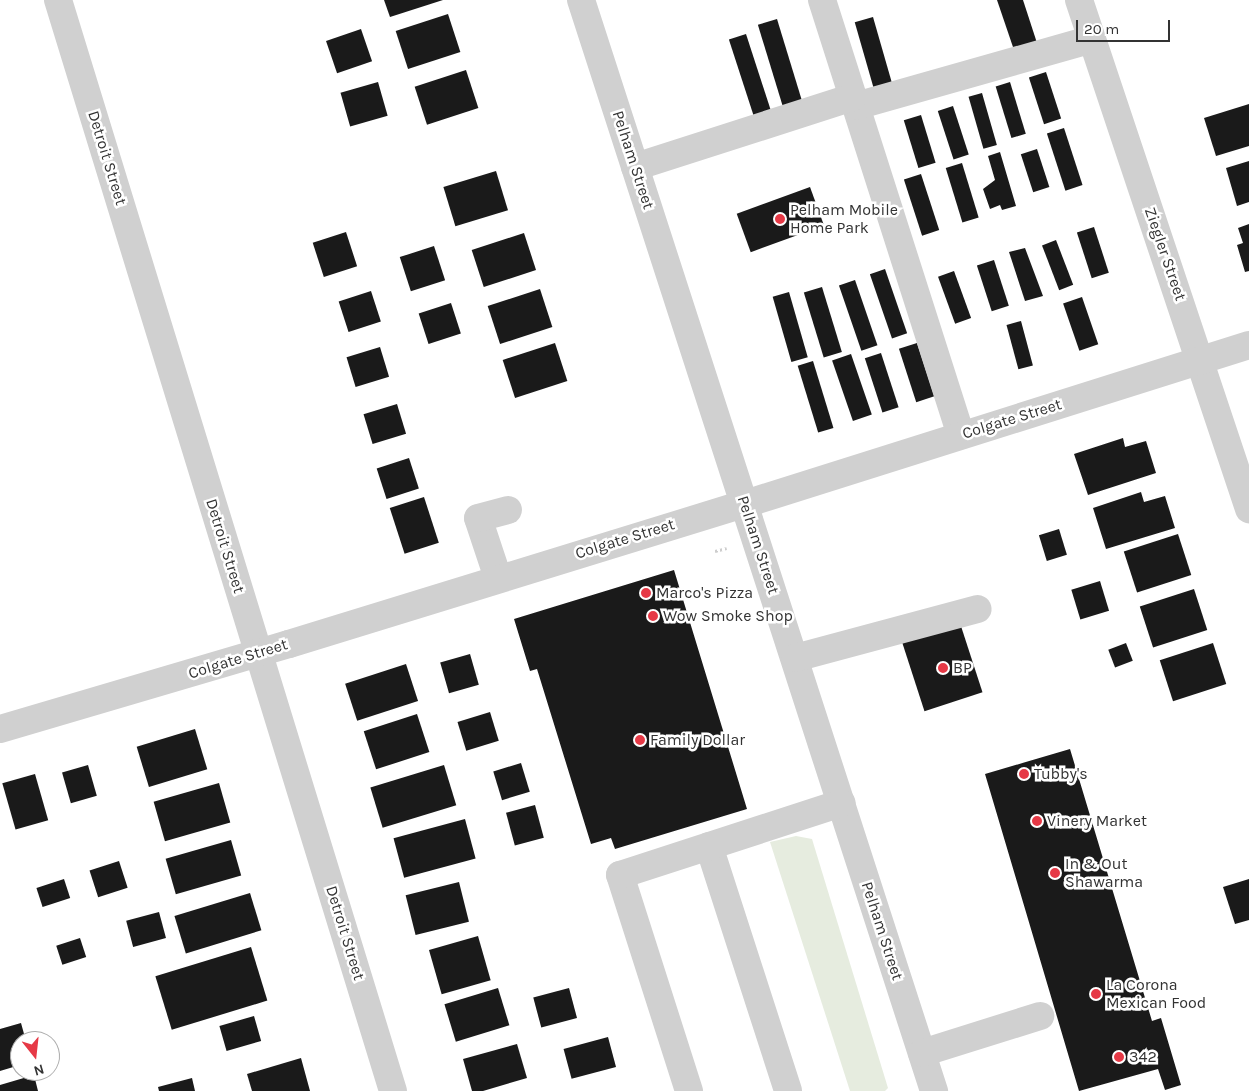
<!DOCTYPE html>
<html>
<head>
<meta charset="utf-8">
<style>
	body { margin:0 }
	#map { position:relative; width:1249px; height:1091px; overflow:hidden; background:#fff; font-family:Karla,sans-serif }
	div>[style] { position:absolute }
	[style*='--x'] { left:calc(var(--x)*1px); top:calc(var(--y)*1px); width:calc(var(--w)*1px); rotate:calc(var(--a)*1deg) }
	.green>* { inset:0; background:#e6ecdf }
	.building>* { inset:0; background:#1a1a1a; transform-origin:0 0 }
	.path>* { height:3px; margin-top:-1.5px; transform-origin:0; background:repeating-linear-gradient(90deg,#cdcdcd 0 2.5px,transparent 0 5px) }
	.minor>* { height:28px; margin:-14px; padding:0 14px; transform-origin:14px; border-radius:14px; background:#d0d0d0 }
	.dots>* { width:14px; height:14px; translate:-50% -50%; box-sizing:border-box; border:2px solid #fff; border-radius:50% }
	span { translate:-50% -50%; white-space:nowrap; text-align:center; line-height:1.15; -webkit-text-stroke:5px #fff; paint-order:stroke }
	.street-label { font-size:16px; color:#333 }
	.poi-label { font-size:16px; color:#333 }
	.left { translate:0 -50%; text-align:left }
	.north { position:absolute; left:10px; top:1031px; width:50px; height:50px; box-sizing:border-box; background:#fff; border:1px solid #adadad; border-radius:50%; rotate:164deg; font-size:14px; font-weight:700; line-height:20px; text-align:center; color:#333 }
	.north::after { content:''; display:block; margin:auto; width:18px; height:22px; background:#e63946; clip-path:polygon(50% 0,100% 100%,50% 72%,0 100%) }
	.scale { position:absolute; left:1076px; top:20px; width:94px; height:22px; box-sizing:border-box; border:2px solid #333; border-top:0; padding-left:6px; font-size:15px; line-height:18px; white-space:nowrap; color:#333; -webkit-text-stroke:4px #fff; paint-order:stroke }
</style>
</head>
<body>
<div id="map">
	<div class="green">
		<i style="clip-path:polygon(796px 836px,812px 839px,888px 1088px,885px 1091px,850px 1091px,770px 842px)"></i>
	</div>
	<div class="building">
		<i style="clip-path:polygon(384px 0,443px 0,390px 17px)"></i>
		<i style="clip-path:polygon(997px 0,1023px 0,1037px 43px,1014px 50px)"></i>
		<i style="left:448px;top:14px;width:40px;height:55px;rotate:72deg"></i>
		<i style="left:873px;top:17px;width:69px;height:19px;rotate:74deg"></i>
		<i style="left:777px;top:19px;width:88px;height:20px;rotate:73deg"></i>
		<i style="left:361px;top:29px;width:34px;height:37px;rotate:71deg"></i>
		<i style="left:746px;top:34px;width:82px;height:18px;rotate:72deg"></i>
		<i style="left:466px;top:70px;width:40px;height:54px;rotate:72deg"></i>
		<i style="left:1046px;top:72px;width:49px;height:18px;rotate:72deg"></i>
		<i style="left:378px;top:82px;width:35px;height:39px;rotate:74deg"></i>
		<i style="left:1010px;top:82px;width:54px;height:15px;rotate:73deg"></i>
		<i style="left:982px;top:93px;width:54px;height:14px;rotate:74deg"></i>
		<i style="clip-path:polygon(1249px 104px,1249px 146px,1216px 156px,1204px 118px)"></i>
		<i style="left:953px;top:106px;width:51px;height:16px;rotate:72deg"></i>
		<i style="left:921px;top:115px;width:50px;height:18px;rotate:73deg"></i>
		<i style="left:1064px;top:128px;width:60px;height:18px;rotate:72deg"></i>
		<i style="left:1037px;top:149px;width:40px;height:17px;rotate:72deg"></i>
		<i style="clip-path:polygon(1000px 152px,1016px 206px,1002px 210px,1000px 205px,990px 209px,983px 189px,995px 180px,988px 156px)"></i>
		<i style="clip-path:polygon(1249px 161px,1249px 202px,1237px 206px,1226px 168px)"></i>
		<i style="left:962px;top:163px;width:57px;height:17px;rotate:73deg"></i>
		<i style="left:496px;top:171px;width:41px;height:55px;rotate:73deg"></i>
		<i style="left:921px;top:174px;width:59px;height:18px;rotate:72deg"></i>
		<i style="left:810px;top:187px;width:41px;height:78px;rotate:70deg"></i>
		<i style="clip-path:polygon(1249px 224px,1249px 271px,1245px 272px,1237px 245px,1243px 243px,1238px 228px)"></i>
		<i style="left:1094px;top:227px;width:48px;height:18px;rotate:72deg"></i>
		<i style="left:346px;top:232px;width:36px;height:35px;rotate:72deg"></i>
		<i style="left:524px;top:233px;width:39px;height:55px;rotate:72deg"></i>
		<i style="left:1056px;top:240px;width:48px;height:15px;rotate:69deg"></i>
		<i style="left:434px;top:246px;width:36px;height:36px;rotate:72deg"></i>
		<i style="clip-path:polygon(1025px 248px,1043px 296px,1025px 301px,1009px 252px)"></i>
		<i style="left:994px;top:260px;width:48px;height:18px;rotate:72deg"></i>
		<i style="left:885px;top:269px;width:68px;height:16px;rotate:71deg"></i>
		<i style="left:954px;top:271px;width:50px;height:17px;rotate:70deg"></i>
		<i style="left:855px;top:280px;width:69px;height:17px;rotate:71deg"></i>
		<i style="left:822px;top:287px;width:68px;height:19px;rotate:73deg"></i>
		<i style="left:540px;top:289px;width:40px;height:55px;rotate:72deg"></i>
		<i style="left:371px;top:291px;width:32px;height:34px;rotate:72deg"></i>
		<i style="left:789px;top:292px;width:68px;height:17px;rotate:74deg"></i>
		<i style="left:1082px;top:297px;width:50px;height:20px;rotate:71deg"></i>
		<i style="left:451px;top:303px;width:32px;height:34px;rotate:72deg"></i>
		<i style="left:1021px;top:321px;width:46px;height:15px;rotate:75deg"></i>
		<i style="left:555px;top:343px;width:40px;height:55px;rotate:72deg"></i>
		<i style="left:917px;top:343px;width:56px;height:19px;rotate:72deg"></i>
		<i style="left:380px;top:347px;width:31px;height:35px;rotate:73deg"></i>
		<i style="left:881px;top:353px;width:57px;height:17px;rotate:72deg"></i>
		<i style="left:851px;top:354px;width:64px;height:20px;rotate:71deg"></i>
		<i style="left:813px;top:361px;width:70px;height:16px;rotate:73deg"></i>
		<i style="left:397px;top:404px;width:31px;height:35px;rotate:73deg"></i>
		<i style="clip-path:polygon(1123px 438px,1125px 447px,1146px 441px,1156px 473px,1088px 495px,1074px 454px)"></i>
		<i style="left:409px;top:458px;width:32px;height:34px;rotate:72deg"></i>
		<i style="clip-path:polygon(1141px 492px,1144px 502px,1165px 496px,1175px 528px,1106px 549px,1093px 508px)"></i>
		<i style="left:424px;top:497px;width:48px;height:36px;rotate:72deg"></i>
		<i style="left:1059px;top:529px;width:27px;height:21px;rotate:73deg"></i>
		<i style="left:1178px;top:534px;width:43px;height:57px;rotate:72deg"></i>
		<i style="clip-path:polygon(674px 570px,747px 809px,615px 849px,611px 838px,591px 844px,537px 669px,530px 671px,514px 619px)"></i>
		<i style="left:1100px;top:581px;width:31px;height:30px;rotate:73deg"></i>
		<i style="left:1194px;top:589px;width:43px;height:57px;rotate:72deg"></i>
		<i style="left:959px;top:620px;width:76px;height:61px;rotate:72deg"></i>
		<i style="left:1126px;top:643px;width:19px;height:19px;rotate:69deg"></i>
		<i style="left:1213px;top:643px;width:43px;height:56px;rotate:72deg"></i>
		<i style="left:470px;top:654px;width:32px;height:31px;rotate:74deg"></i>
		<i style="left:406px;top:664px;width:39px;height:64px;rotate:72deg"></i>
		<i style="left:490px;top:712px;width:30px;height:34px;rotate:73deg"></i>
		<i style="left:417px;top:714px;width:40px;height:56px;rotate:72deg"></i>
		<i style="left:195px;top:729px;width:42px;height:61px;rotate:73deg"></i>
		<i style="clip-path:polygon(1070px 749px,1152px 1021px,1161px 1018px,1181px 1085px,1165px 1090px,1158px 1069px,1079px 1091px,985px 774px)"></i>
		<i style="left:521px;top:763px;width:30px;height:29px;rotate:73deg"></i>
		<i style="left:88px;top:765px;width:32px;height:27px;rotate:74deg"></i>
		<i style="left:444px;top:765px;width:42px;height:77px;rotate:73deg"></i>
		<i style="left:35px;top:774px;width:48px;height:34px;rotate:74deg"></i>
		<i style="left:219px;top:783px;width:41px;height:68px;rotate:74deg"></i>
		<i style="left:535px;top:805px;width:34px;height:30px;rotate:75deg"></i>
		<i style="left:465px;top:819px;width:41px;height:74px;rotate:75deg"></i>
		<i style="left:231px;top:840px;width:37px;height:68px;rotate:74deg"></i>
		<i style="left:119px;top:861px;width:28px;height:31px;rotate:72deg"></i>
		<i style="left:64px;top:879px;width:20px;height:29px;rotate:72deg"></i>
		<i style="clip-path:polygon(1249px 879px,1249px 920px,1235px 924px,1223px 887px)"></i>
		<i style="left:459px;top:882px;width:41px;height:55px;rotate:76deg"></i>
		<i style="left:250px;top:893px;width:39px;height:79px;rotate:73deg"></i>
		<i style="left:159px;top:912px;width:27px;height:34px;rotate:75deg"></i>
		<i style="left:478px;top:936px;width:46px;height:51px;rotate:74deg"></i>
		<i style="left:80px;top:938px;width:20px;height:25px;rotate:72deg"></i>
		<i style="left:251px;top:947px;width:56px;height:100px;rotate:73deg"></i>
		<i style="left:498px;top:988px;width:39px;height:56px;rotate:73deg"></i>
		<i style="left:569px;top:988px;width:31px;height:37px;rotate:75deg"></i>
		<i style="left:254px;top:1016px;width:26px;height:36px;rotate:74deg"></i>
		<i style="clip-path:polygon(21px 1023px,26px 1041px,20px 1041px,20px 1065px,0 1071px,0 1029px)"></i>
		<i style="left:608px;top:1037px;width:31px;height:46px;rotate:75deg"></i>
		<i style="clip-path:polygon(517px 1044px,527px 1078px,483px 1091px,472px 1091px,463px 1059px)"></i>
		<i style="clip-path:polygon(301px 1058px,310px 1091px,252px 1091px,247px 1074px)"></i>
		<i style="clip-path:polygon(34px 1075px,38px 1091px,0 1091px,0 1085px)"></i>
		<i style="clip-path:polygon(192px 1078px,195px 1091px,159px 1091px,158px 1087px)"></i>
	</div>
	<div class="path">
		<i style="--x:715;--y:551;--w:12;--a:-14"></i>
	</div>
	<div class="minor">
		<i style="--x:58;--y:0;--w:1141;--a:72.93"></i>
		<i style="--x:581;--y:0;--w:1147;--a:72.07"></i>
		<i style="--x:822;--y:0;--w:457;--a:72.3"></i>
		<i style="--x:1079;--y:0;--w:537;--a:71.53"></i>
		<i style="--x:856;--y:106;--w:245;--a:-15.8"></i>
		<i style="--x:635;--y:167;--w:229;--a:-17.8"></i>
		<i style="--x:498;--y:578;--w:63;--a:-108.4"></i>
		<i style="--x:478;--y:518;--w:31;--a:-15"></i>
		<i style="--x:795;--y:658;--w:189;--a:-15"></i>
		<i style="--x:0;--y:729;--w:301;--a:-16.4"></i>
		<i style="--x:289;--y:644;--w:477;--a:-17.1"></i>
		<i style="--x:745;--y:504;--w:528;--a:-17.51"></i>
		<i style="--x:709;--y:846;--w:257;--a:72.1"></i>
		<i style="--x:922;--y:1053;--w:124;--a:-17.4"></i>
		<i style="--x:689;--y:1091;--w:227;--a:-107.7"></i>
		<i style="--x:620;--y:875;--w:233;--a:-18"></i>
	</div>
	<div class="dots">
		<i style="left:780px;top:219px;background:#e63946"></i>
		<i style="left:646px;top:593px;background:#e63946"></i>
		<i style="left:653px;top:616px;background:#e63946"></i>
		<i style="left:943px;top:668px;background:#e63946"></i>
		<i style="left:640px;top:740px;background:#e63946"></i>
		<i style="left:1024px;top:774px;background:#e63946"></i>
		<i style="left:1037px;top:821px;background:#e63946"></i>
		<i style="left:1055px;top:873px;background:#e63946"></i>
		<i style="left:1096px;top:994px;background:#e63946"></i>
		<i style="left:1119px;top:1057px;background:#e63946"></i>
	</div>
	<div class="street-label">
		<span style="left:107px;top:158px;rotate:73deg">Detroit Street</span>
		<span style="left:633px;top:160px;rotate:72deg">Pelham Street</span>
		<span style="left:1165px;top:254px;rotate:71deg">Ziegler Street</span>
		<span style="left:1012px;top:419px;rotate:-17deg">Colgate Street</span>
		<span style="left:625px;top:539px;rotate:-17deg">Colgate Street</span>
		<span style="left:758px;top:545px;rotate:72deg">Pelham Street</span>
		<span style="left:225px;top:546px;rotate:73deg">Detroit Street</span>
		<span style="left:238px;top:659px;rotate:-17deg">Colgate Street</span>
		<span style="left:882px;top:931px;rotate:72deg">Pelham Street</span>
		<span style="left:345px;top:933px;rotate:73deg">Detroit Street</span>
	</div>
	<div class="poi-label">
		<span class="left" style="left:790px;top:219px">Pelham Mobile<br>Home Park</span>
		<span class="left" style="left:656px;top:593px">Marco's Pizza</span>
		<span class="left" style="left:663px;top:616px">Wow Smoke Shop</span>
		<span class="left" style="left:953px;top:668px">BP</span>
		<span class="left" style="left:650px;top:740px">Family Dollar</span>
		<span class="left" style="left:1034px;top:774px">Tubby's</span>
		<span class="left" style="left:1047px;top:821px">Vinery Market</span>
		<span class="left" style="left:1065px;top:873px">In &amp; Out<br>Shawarma</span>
		<span class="left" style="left:1106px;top:994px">La Corona<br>Mexican Food</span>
		<span class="left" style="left:1129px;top:1057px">342</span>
	</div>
	<div class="north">N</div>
	<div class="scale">20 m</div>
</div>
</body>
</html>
